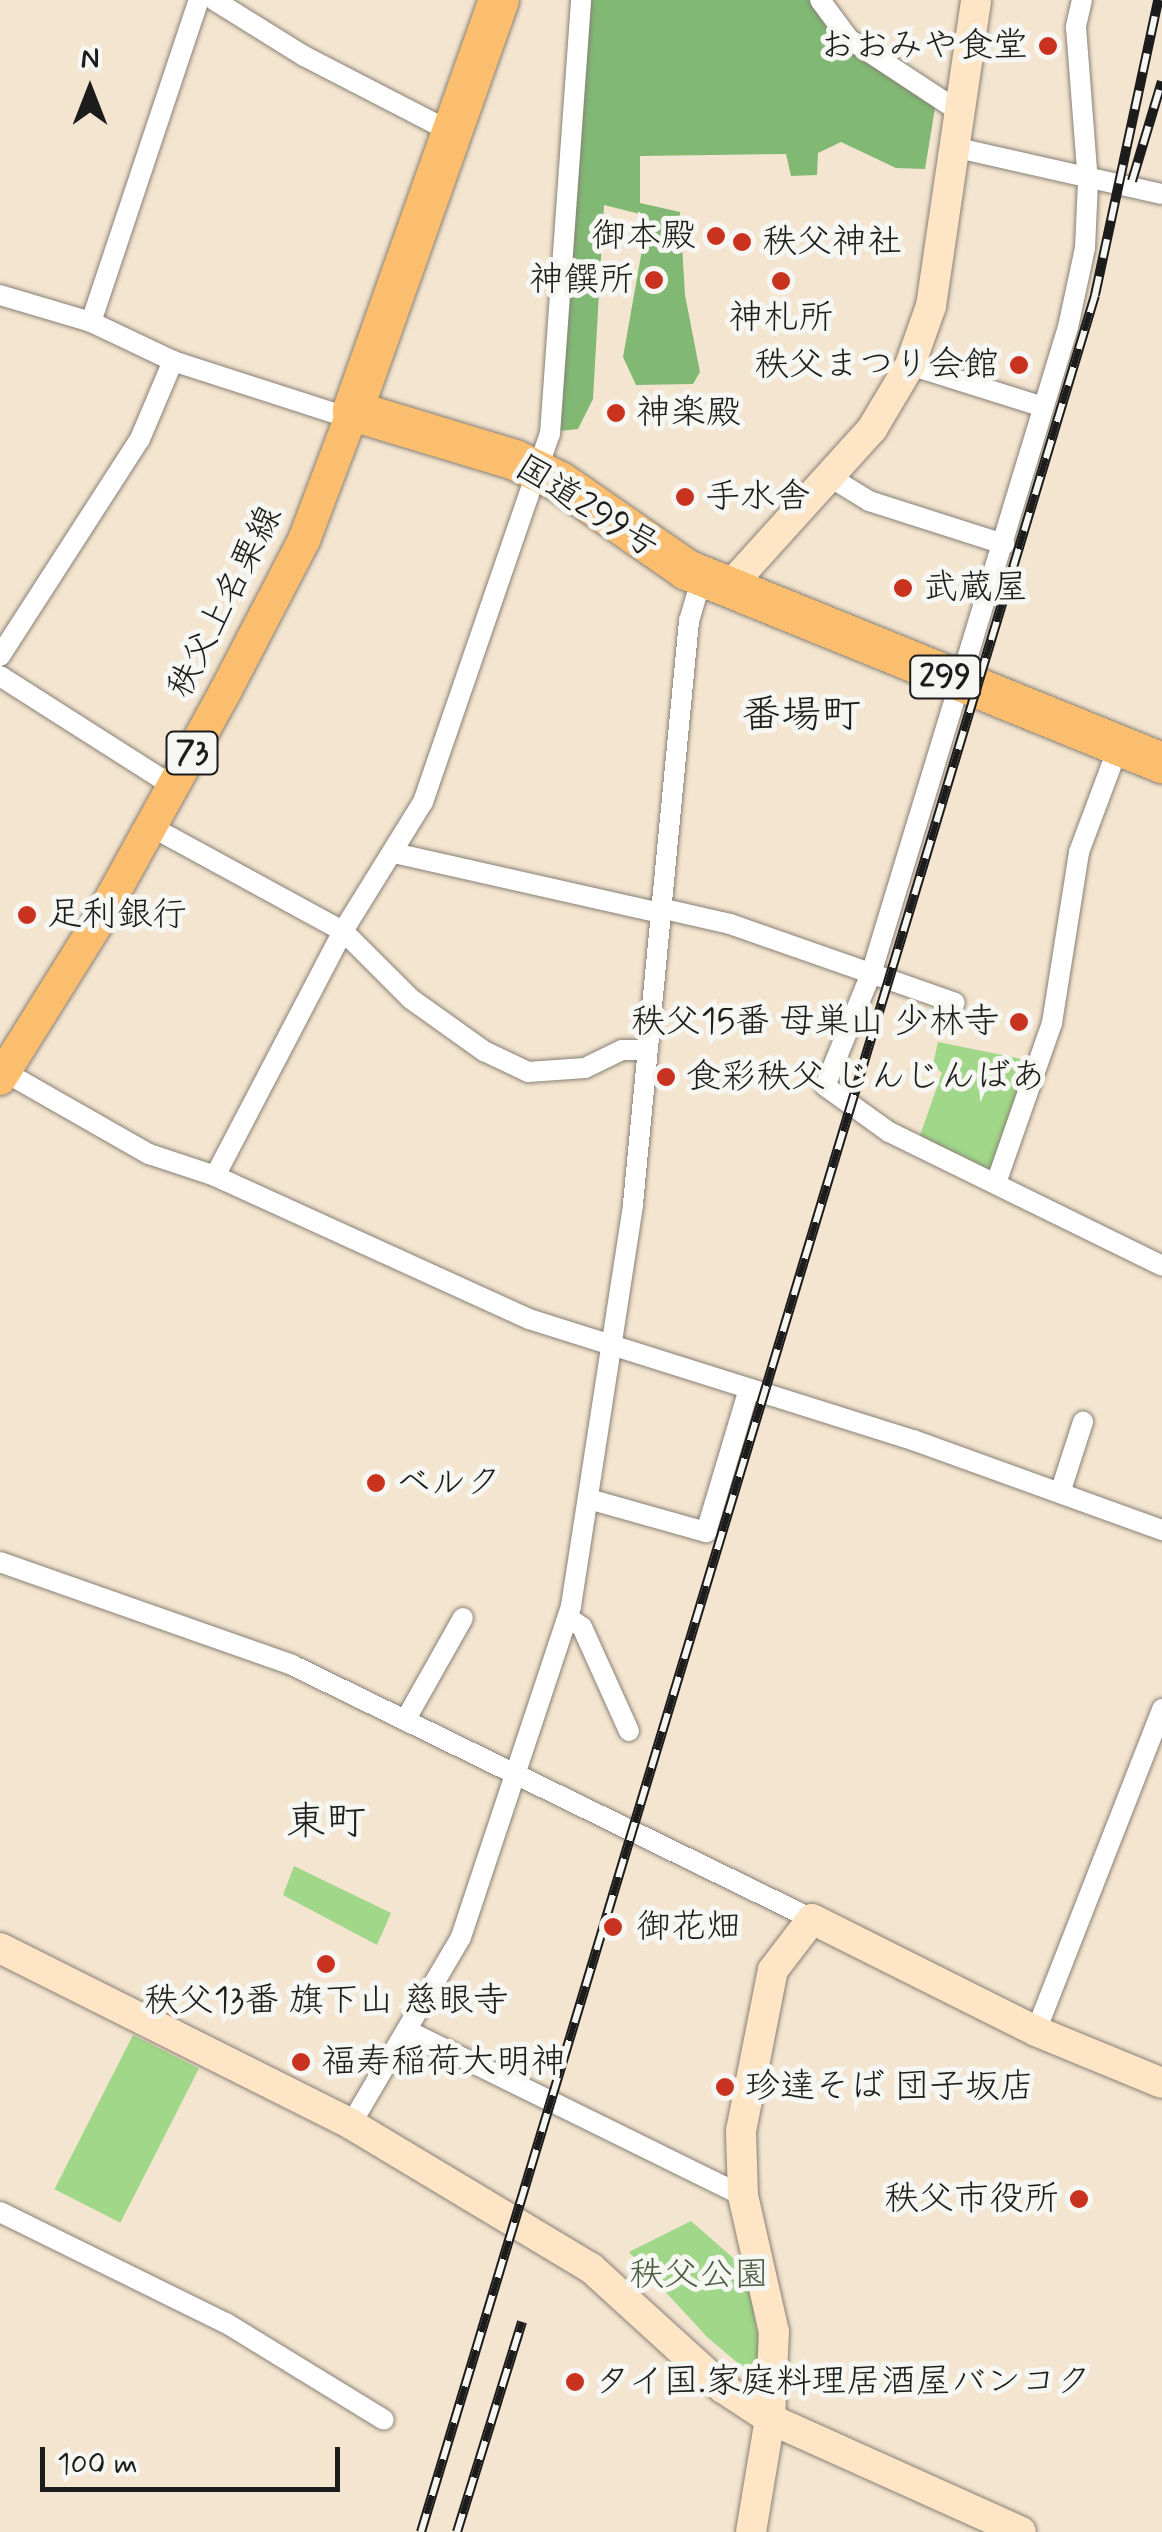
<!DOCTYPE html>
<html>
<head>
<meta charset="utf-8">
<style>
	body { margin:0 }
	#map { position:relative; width:1162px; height:2532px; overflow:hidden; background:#f4e5d0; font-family:Mynerve,"Klee One",sans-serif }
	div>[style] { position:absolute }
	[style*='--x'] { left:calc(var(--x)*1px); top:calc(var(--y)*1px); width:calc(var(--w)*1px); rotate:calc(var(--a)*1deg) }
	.green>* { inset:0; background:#a1d788; transform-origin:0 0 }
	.forest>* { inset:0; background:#80b874 }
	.roads { filter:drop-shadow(0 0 2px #888076) drop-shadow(0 0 2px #888076) }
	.street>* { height:20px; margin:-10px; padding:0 10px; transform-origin:10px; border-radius:10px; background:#fff }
	.secondary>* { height:30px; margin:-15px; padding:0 15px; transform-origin:15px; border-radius:15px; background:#fde5c5 }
	.primary>* { height:32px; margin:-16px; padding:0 16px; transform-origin:16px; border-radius:16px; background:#fbbe6e }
	.highway>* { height:40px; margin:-20px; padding:0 20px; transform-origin:20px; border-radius:20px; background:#fbbe6e }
	.rail>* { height:10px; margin-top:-5px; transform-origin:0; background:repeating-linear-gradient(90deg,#f6f6f2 0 19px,#1c1c1c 0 38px); box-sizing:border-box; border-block:2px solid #1c1c1c }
	.dots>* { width:28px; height:28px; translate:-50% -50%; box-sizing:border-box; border:5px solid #f6f6f2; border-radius:50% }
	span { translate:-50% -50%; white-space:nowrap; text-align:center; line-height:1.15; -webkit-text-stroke:10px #f6f6f2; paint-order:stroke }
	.shield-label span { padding:2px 8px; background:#f6f6f2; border:2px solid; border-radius:8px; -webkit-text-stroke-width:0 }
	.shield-label { font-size:32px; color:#1c1c1c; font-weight:700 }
	.poi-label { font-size:35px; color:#1c1c1c }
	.right { translate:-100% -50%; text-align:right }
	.left { translate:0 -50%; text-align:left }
	.street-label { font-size:35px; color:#1c1c1c }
	.park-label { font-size:35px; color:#4b5d42 }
	.quarter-label { font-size:40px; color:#1c1c1c }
	.north { position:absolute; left:40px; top:40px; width:100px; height:100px; -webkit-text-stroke:8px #f6f6f2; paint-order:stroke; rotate:0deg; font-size:28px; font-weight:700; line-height:40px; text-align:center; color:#1c1c1c }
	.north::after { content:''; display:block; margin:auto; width:35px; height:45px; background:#1c1c1c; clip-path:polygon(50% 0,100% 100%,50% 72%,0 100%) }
	.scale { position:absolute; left:40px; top:2447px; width:300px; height:45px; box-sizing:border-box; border:5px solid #1c1c1c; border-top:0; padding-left:12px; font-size:30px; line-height:35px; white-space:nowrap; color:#1c1c1c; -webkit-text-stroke:8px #f6f6f2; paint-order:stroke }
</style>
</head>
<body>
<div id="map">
	<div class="green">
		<i style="clip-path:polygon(938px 1042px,1031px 1061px,993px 1172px,919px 1138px,942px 1073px,933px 1064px)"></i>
		<i style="clip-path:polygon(294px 1866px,391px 1913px,377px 1945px,283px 1895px)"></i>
		<i style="left:133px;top:2035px;width:74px;height:173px;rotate:27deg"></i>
		<i style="clip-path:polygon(691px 2221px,740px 2264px,748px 2281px,762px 2359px,754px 2361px,752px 2375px,707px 2337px,629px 2252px)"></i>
	</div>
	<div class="forest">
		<i style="clip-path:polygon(589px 0,812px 0,843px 43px,935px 108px,925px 169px,896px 168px,841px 142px,818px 153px,817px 175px,791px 176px,786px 154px,640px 156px,640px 203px,680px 212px,685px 295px,700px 372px,693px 384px,636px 385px,623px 357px,648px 216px,604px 205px,593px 399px,578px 429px,560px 431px)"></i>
	</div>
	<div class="roads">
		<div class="street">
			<i style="--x:214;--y:0;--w:106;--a:31.9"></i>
			<i style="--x:304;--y:56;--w:168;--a:27.3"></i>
			<i style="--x:820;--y:0;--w:49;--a:53.4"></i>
			<i style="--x:849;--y:39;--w:129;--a:33.3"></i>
			<i style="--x:1082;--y:0;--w:28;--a:103"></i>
			<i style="--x:1076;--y:27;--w:155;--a:85.6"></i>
			<i style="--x:1088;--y:182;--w:66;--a:92.6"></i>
			<i style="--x:1085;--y:248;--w:81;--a:102.1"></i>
			<i style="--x:1068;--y:327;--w:673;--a:106.93"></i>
			<i style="--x:872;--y:971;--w:124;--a:112.2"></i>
			<i style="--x:825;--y:1086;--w:79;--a:35.7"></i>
			<i style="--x:889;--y:1132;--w:304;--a:26.1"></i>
			<i style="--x:953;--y:147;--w:214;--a:12.7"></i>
			<i style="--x:0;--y:295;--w:95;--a:16.5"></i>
			<i style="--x:91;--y:322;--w:91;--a:25.4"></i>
			<i style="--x:173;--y:361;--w:186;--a:17.9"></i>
			<i style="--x:91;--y:322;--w:340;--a:-71.5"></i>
			<i style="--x:910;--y:365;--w:139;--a:17.5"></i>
			<i style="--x:830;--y:477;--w:46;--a:31.6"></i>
			<i style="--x:869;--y:501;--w:142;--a:17.7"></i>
			<i style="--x:0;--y:656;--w:258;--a:-57.2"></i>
			<i style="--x:140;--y:439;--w:85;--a:-67.1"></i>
			<i style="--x:0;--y:676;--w:206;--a:32.5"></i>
			<i style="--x:152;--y:827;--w:217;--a:28.6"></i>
			<i style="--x:343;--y:931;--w:96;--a:45"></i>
			<i style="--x:411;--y:999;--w:90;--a:35.5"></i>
			<i style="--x:484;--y:1051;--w:49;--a:25.5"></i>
			<i style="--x:528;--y:1072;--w:57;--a:-4"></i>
			<i style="--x:585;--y:1068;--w:41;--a:-25.9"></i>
			<i style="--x:622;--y:1050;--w:24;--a:0"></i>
			<i style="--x:394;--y:853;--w:273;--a:12.7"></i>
			<i style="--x:660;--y:908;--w:72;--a:12.9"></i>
			<i style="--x:730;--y:924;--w:238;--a:19.3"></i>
			<i style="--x:5;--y:1072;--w:166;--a:29.7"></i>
			<i style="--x:149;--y:1154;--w:70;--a:18.4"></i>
			<i style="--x:215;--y:1176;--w:345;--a:24.5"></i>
			<i style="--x:529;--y:1319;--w:403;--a:17.5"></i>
			<i style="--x:913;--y:1440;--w:265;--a:19.9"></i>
			<i style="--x:215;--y:1176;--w:276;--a:-62.4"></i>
			<i style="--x:343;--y:931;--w:152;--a:-58.2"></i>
			<i style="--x:423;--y:802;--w:389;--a:-71"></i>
			<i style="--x:550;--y:434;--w:435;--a:-85.9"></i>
			<i style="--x:996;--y:1183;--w:170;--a:-70.7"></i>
			<i style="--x:1052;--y:1023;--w:173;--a:-81"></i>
			<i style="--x:1079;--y:852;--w:114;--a:-69.5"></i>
			<i style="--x:1060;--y:1493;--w:75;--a:-72.1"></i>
			<i style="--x:589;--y:1499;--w:122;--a:15.8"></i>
			<i style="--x:706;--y:1532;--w:146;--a:-73.3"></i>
			<i style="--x:0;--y:1562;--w:310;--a:19.4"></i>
			<i style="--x:292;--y:1665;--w:579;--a:26.03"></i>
			<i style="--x:568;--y:1617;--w:17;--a:36"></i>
			<i style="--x:582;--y:1627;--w:114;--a:65.7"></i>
			<i style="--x:406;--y:1719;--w:116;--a:-60.6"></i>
			<i style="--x:1036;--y:2031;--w:346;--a:-68.6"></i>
			<i style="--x:410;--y:2032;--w:371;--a:26.2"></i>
			<i style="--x:351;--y:2124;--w:217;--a:-59.5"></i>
			<i style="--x:461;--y:1937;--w:349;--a:-71.6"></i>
			<i style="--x:571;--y:1606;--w:407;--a:-81.2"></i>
			<i style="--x:633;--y:1204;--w:586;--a:-84.51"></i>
			<i style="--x:689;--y:621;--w:46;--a:-73.5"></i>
			<i style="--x:0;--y:2212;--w:252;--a:26.2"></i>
			<i style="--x:226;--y:2323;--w:185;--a:31.5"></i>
		</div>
		<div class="secondary">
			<i style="--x:730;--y:586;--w:212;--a:-47.9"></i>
			<i style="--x:872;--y:429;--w:74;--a:-59.3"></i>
			<i style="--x:910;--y:365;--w:63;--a:-70.4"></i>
			<i style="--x:931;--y:306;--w:309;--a:-81.6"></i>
			<i style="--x:0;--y:1948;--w:393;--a:26.6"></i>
			<i style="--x:351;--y:2124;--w:280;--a:31"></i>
			<i style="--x:591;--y:2268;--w:178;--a:42.3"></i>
			<i style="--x:723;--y:2388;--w:56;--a:33.4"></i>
			<i style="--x:770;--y:2419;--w:275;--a:24.2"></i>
			<i style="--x:751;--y:2532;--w:115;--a:-80.5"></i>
			<i style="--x:770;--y:2419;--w:87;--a:-87.4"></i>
			<i style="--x:774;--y:2332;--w:139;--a:-102.8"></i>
			<i style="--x:743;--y:2196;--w:65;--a:-91.8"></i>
			<i style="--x:741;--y:2131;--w:164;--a:-78.8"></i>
			<i style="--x:773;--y:1970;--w:64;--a:-52.6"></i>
			<i style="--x:812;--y:1919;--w:250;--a:26.6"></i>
			<i style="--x:1036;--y:2031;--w:136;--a:22.4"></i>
		</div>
		<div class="primary">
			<i style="--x:0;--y:1079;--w:185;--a:-58"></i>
			<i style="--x:98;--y:922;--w:265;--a:-61.1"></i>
			<i style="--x:226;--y:690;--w:169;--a:-62.5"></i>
			<i style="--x:304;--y:540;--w:138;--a:-69.2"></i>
		</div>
		<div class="highway">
			<i style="--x:499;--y:0;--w:436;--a:109.6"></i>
			<i style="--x:353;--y:411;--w:169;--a:16.8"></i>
			<i style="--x:515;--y:460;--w:50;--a:26.1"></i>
			<i style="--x:560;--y:482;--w:155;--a:34.7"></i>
			<i style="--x:687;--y:570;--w:513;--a:22.11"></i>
		</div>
	</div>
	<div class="rail">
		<i style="--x:1132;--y:181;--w:104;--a:-73.3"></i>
		<i style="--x:421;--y:2532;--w:2336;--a:-73.23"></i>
		<i style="--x:1095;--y:295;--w:302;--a:-77.9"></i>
		<i style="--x:457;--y:2532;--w:220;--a:-72.8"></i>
	</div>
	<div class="dots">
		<i style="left:1048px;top:46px;background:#c8321e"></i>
		<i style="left:716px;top:236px;background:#c8321e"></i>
		<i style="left:742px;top:242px;background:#c8321e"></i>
		<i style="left:654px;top:280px;background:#c8321e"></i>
		<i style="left:781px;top:281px;background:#c8321e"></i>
		<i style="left:1019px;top:365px;background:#c8321e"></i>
		<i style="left:616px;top:413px;background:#c8321e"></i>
		<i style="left:685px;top:497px;background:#c8321e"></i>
		<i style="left:903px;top:588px;background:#c8321e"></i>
		<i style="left:27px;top:915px;background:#c8321e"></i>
		<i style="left:1019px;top:1022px;background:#c8321e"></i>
		<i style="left:666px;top:1077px;background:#c8321e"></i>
		<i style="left:376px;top:1483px;background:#c8321e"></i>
		<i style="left:613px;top:1927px;background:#c8321e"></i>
		<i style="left:326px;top:1964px;background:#c8321e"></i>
		<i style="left:301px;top:2062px;background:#c8321e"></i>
		<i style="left:725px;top:2087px;background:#c8321e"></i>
		<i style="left:1079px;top:2199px;background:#c8321e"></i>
		<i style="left:575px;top:2382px;background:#c8321e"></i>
	</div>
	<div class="shield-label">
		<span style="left:945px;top:677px">299</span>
		<span style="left:192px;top:753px">73</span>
	</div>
	<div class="poi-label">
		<span class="right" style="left:1028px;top:46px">おおみや食堂</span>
		<span class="right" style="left:696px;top:236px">御本殿</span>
		<span class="left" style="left:762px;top:242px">秩父神社</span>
		<span class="right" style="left:634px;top:280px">神饌所</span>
		<span style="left:781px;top:318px">神札所</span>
		<span class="right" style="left:999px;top:365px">秩父まつり会館</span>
		<span class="left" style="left:636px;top:413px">神楽殿</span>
		<span class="left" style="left:705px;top:497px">手水舎</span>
		<span class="left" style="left:923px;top:588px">武蔵屋</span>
		<span class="left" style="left:47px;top:915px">足利銀行</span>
		<span class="right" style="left:999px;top:1022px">秩父15番 母巣山 少林寺</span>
		<span class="left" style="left:686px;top:1077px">食彩秩父 じんじんばあ</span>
		<span class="left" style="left:396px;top:1483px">ベルク</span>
		<span class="left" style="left:636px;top:1927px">御花畑</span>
		<span style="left:326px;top:2001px">秩父13番 旗下山 慈眼寺</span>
		<span class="left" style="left:321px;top:2062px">福寿稲荷大明神</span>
		<span class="left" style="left:745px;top:2087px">珍達そば 団子坂店</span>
		<span class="right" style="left:1059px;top:2199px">秩父市役所</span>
		<span class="left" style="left:595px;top:2382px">タイ国.家庭料理居酒屋バンコク</span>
	</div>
	<div class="street-label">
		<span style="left:587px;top:507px;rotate:32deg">国道299号</span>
		<span style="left:225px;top:602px;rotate:-63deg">秩父上名栗線</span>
	</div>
	<div class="park-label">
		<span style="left:699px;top:2275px">秩父公園</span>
	</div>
	<div class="quarter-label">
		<span style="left:801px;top:716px">番場町</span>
		<span style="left:326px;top:1823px">東町</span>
	</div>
	<div class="north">N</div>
	<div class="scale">100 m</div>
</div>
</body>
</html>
